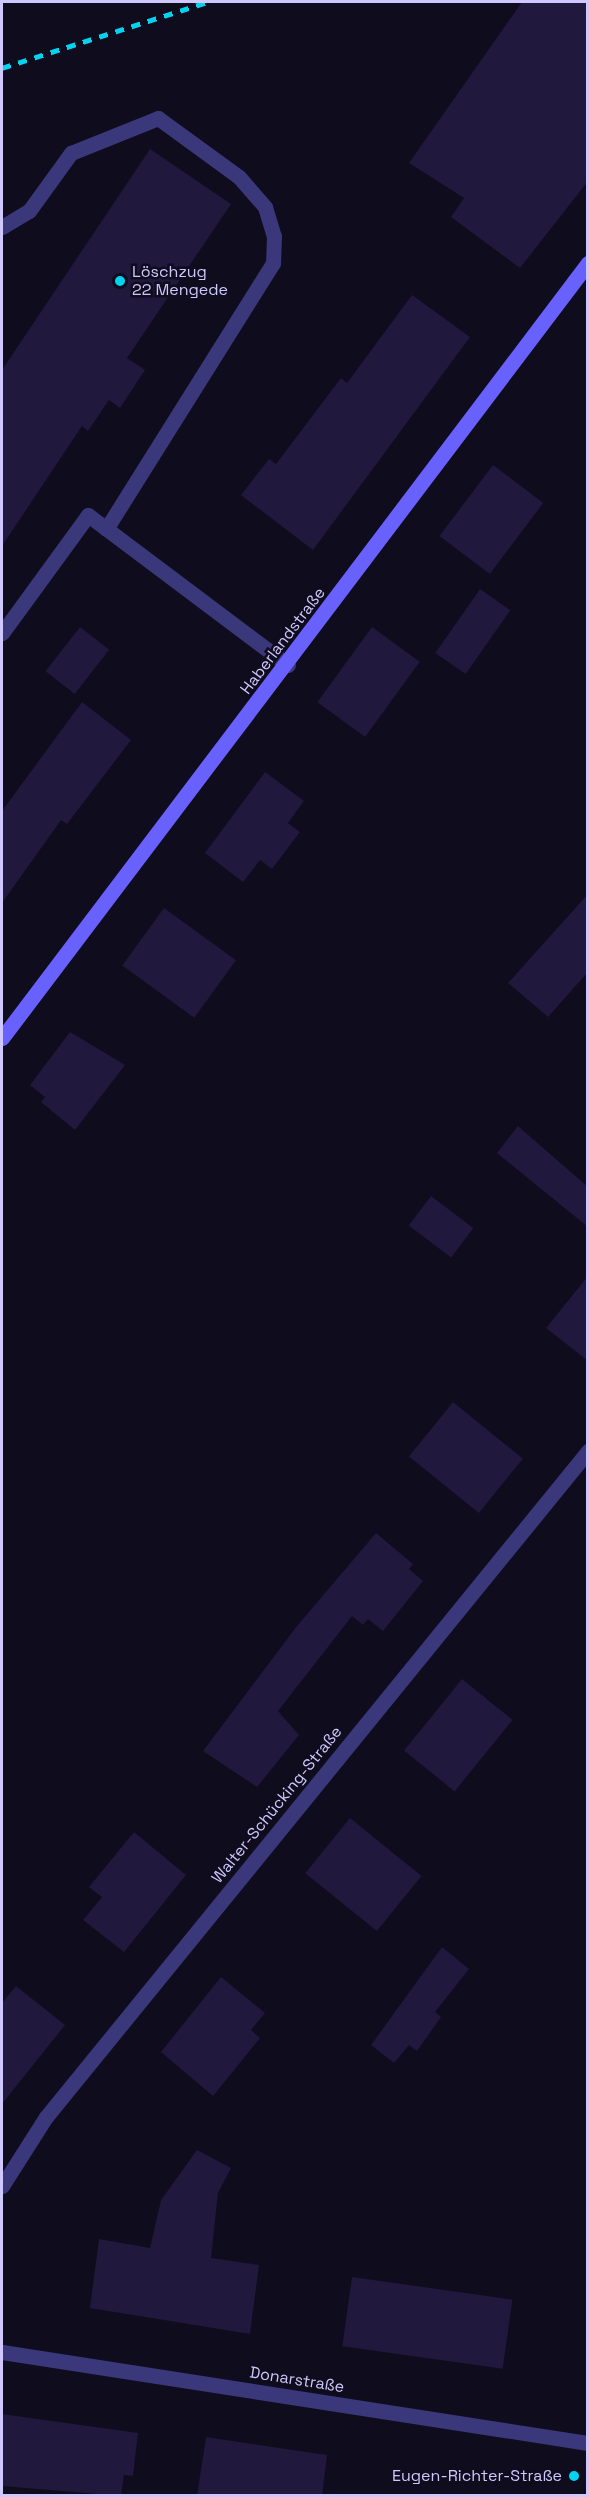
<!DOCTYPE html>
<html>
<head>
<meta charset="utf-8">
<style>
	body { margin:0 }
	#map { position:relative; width:589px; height:2497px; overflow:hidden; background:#0f0c1d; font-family:"Space Grotesk",sans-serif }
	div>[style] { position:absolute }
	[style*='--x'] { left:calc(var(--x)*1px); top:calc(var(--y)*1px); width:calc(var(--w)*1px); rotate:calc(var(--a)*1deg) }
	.building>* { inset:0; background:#20183d; transform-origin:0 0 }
	.lane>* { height:15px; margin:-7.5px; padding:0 7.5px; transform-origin:7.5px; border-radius:7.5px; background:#3b377b }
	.street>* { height:15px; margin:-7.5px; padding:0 7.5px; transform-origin:7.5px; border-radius:7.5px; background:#3b377b }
	.secondary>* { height:15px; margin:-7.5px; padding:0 7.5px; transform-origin:7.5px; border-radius:7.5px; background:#6861fd }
	.rail>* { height:4.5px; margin-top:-2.25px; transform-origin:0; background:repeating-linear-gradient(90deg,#03d3ef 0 9px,transparent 0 17px) }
	.dots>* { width:16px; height:16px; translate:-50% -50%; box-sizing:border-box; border:3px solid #0f0c1d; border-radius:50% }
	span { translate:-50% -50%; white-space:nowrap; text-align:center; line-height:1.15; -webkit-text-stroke:5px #0f0c1d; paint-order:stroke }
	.poi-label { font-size:16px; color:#cfc8fe }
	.left { translate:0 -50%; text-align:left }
	.right { translate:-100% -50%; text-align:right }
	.street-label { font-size:16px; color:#cfc8fe }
	.frame { position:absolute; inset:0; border:3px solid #cfc8fe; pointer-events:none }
</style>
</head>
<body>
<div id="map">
	<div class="building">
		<i style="clip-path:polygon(522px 2px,588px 2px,588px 181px,520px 268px,451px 217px,464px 198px,409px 163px)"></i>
		<i style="clip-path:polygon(150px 149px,231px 204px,127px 358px,145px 370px,120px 408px,109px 400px,88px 431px,82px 426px,2px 546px,2px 370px)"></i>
		<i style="clip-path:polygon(412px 295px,470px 337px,313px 550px,241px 495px,269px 459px,276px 464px,341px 378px,347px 383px)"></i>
		<i style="left:493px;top:465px;width:63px;height:89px;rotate:37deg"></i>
		<i style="left:480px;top:589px;width:37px;height:78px;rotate:35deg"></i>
		<i style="left:80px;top:627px;width:37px;height:56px;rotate:38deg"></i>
		<i style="left:372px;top:627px;width:59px;height:93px;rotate:36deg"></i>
		<i style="clip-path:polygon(82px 702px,131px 740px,67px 824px,61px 820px,2px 903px,2px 811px)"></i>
		<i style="clip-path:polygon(265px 772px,304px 801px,288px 823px,300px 832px,272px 869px,260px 860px,243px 882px,205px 853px)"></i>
		<i style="clip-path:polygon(588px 894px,588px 972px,548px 1017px,508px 983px)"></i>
		<i style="left:164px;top:908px;width:89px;height:71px;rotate:36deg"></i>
		<i style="clip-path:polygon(70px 1032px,125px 1065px,75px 1130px,41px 1102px,45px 1097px,30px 1085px)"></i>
		<i style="clip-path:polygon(518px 1126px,588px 1187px,588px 1227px,497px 1153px)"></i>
		<i style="left:431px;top:1196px;width:53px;height:37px;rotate:37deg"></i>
		<i style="clip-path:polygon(588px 1276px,588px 1361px,546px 1328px)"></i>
		<i style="left:453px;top:1402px;width:90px;height:70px;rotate:39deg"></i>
		<i style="clip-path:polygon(376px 1533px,413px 1564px,409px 1569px,423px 1581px,383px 1631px,368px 1619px,363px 1625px,352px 1616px,278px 1711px,299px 1735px,257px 1787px,203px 1751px,297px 1626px)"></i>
		<i style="left:462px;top:1679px;width:65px;height:92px;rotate:39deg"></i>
		<i style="left:350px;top:1818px;width:92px;height:71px;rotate:39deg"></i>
		<i style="clip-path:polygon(134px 1832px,186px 1875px,124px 1952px,83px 1920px,102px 1897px,89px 1887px)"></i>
		<i style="clip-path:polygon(442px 1947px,469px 1969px,435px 2012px,441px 2017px,417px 2051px,409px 2045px,394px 2063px,371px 2045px)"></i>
		<i style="clip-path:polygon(221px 1977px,265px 2013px,251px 2030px,260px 2038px,213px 2096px,161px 2052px)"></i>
		<i style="clip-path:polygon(16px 1986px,65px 2025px,2px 2104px,2px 2003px)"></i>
		<i style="clip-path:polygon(197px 2150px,231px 2168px,218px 2193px,211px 2258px,259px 2265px,250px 2334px,90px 2308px,99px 2239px,150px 2248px,161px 2200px)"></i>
		<i style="left:352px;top:2277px;width:162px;height:70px;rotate:8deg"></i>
		<i style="clip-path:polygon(2px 2414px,138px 2433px,133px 2476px,124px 2475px,121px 2496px,2px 2486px)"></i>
		<i style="clip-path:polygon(206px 2437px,327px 2455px,322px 2496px,197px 2496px)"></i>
	</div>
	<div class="lane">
		<i style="--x:2;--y:227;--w:31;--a:-31"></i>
		<i style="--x:29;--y:211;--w:72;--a:-54.1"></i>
		<i style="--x:71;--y:153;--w:94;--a:-21.9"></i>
		<i style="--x:158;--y:118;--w:100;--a:36.1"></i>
		<i style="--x:239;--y:177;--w:40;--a:49"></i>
		<i style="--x:265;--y:207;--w:30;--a:73"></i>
		<i style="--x:274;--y:236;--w:27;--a:92"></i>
		<i style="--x:273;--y:263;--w:314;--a:122.1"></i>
		<i style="--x:2;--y:633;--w:146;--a:-53.9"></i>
		<i style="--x:88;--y:515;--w:250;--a:36.9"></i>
	</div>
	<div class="street">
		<i style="--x:2;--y:2186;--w:82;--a:-57.5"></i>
		<i style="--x:46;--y:2117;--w:859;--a:-50.86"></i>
		<i style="--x:2;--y:2352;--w:593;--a:8.83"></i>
	</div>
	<div class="secondary">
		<i style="--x:2;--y:1038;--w:972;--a:-52.91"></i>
	</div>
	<div class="rail">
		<i style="--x:2;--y:68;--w:216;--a:-17.8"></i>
	</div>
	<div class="dots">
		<i style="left:120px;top:281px;background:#03d3ef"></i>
		<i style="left:574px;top:2476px;background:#03d3ef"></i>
	</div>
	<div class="poi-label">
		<span class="left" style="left:132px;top:281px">Löschzug<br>22 Mengede</span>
		<span class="right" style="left:562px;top:2476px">Eugen-Richter-Straße</span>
	</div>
	<div class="street-label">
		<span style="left:283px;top:641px;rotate:-53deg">Haberlandstraße</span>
		<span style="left:277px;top:1805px;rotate:-51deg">Walter-Schücking-Straße</span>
		<span style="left:297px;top:2380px;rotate:9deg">Donarstraße</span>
	</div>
	<div class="frame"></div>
</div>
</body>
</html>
